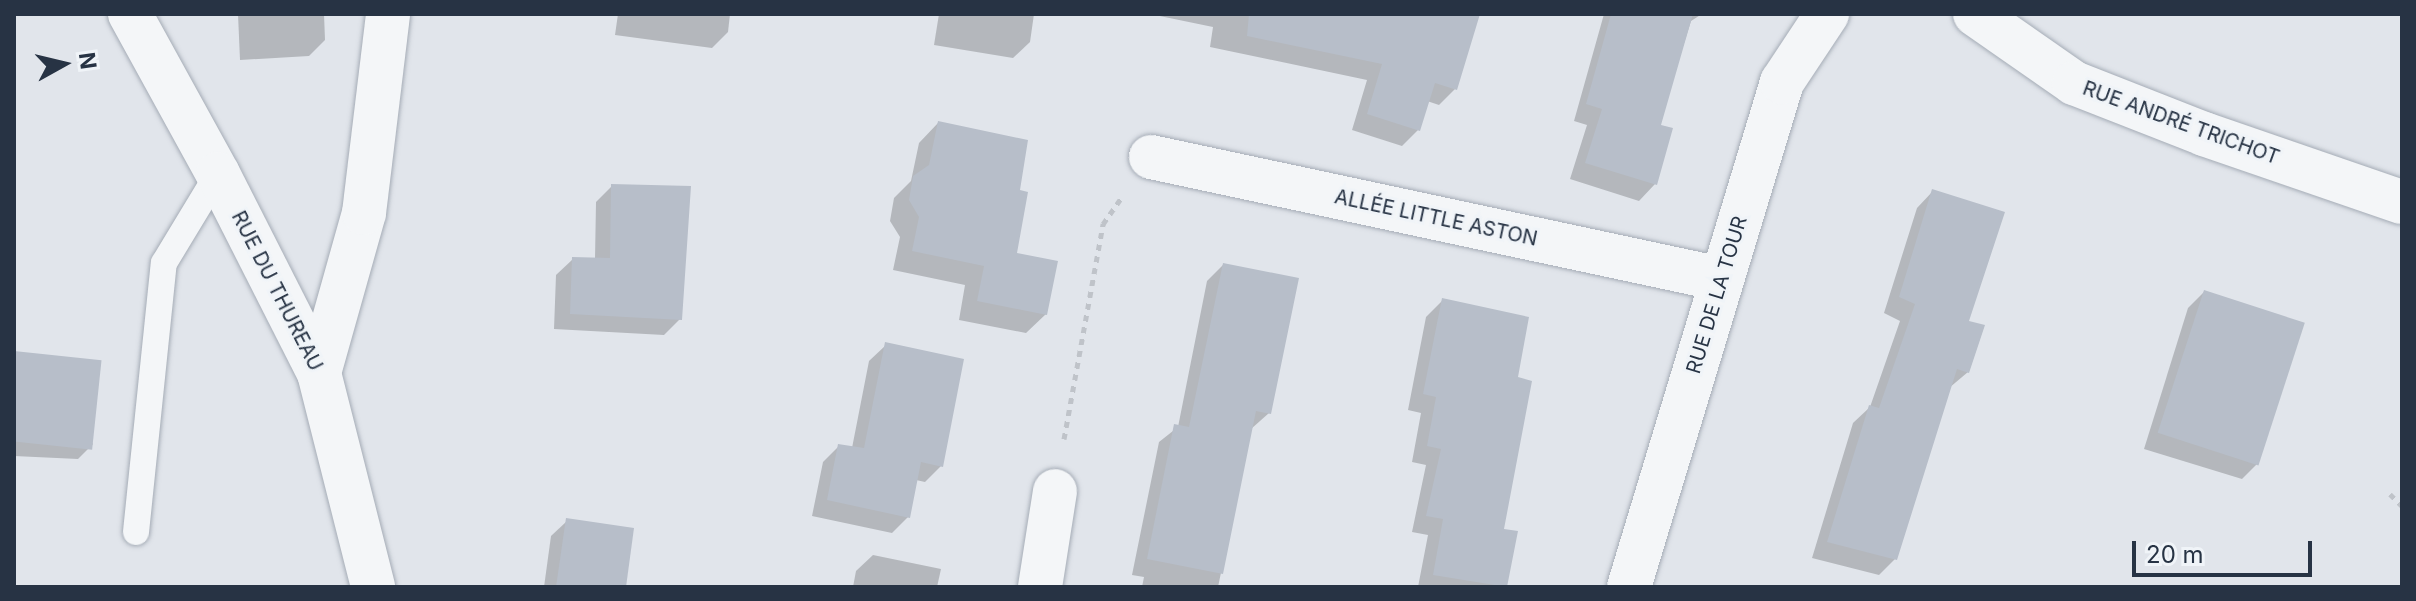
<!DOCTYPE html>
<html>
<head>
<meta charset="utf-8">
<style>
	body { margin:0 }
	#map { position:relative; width:2416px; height:601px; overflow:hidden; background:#e1e5eb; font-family:Inter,sans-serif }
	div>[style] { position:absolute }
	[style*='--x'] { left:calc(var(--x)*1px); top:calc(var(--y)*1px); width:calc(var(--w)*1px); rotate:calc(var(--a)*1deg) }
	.shadow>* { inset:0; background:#0003 }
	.building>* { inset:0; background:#b7bec9; transform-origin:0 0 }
	.path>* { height:5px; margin-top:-2.5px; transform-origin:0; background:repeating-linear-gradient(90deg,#bfc3c9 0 6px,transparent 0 12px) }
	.roads { filter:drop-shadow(0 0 2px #a5acb6) drop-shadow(0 0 2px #a5acb6) }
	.service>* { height:26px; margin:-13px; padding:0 13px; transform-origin:13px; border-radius:13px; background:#f4f6f8 }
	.minor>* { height:44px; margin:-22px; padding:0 22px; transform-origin:22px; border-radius:22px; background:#f4f6f8 }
	.tertiary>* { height:44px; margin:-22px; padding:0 22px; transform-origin:22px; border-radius:22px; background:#f4f6f8 }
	span { translate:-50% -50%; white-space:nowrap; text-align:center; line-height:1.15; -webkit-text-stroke:6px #f0f4f8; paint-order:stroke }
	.street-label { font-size:20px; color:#273344 }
	.frame { position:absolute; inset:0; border:16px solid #273344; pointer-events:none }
	.north { position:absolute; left:24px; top:24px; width:80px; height:80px; -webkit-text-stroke:6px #f0f4f8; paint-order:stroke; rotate:82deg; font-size:22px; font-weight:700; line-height:32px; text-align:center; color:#273344 }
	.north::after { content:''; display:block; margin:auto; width:28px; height:36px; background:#273344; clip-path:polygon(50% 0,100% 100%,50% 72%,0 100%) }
	.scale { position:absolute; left:2132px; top:541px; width:180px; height:36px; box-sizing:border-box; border:4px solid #273344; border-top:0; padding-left:10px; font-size:24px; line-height:28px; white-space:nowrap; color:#273344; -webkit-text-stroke:6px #f0f4f8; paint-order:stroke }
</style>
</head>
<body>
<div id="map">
	<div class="shadow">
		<i style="clip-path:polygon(238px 14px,324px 14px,325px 40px,309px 56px,240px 60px)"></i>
		<i style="clip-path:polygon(618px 14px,730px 14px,728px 32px,712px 48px,615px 35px)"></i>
		<i style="clip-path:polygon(939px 14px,1034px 14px,1030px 42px,1013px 58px,934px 45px)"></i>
		<i style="clip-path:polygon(1150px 14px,1478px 14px,1455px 89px,1439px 105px,1427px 101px,1418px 130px,1402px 146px,1352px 130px,1367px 80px,1210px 47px,1213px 27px)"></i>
		<i style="clip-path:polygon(1604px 14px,1702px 14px,1691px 21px,1658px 126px,1655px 184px,1639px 201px,1570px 179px,1587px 125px,1574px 121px)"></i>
		<i style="clip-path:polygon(938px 123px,1017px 192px,1014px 255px,1046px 314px,1026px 333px,959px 320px,965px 285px,893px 270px,900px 237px,890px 221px,894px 198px,911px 181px,919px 143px)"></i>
		<i style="clip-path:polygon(612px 186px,680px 319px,664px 335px,554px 329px,556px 275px,573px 259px,595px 259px,596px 202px)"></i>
		<i style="clip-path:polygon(1933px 191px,1966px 322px,1968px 372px,1949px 388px,1895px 559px,1879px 575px,1812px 558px,1853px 423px,1870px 407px,1900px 321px,1884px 313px,1917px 208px)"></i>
		<i style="clip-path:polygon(1223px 265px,1269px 413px,1251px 429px,1218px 587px,1142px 587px,1144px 577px,1132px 575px,1159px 442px,1178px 427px,1207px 281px)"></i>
		<i style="clip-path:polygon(2204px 292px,2258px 463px,2242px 479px,2144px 449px,2188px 308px)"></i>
		<i style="clip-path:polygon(1442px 301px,1515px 379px,1502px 530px,1516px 533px,1505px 587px,1418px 587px,1428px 535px,1412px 532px,1426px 465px,1412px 462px,1421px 413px,1408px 410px,1426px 317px)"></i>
		<i style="clip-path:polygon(886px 345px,941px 466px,925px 482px,916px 480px,908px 517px,892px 533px,812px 516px,823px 462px,839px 446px,852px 448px,869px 361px)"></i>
		<i style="clip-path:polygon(14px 353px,93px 444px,78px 459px,14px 456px)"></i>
		<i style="clip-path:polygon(567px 521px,624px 587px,544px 587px,551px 536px)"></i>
		<i style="clip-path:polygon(873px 555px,941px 569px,937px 587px,853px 587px,856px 571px)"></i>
	</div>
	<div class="building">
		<i style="clip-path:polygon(1249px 14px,1480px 14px,1457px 90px,1435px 83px,1420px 131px,1367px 114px,1382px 64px,1247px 36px)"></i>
		<i style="clip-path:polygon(1611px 14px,1693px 14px,1661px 125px,1673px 128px,1657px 185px,1585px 163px,1602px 109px,1586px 104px)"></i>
		<i style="clip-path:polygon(938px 121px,1028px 140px,1020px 190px,1028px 192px,1017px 253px,1058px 261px,1047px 315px,977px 301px,984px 266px,912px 251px,919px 217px,909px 200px,913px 176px,929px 165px)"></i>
		<i style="clip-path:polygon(611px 184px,691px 186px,682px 320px,570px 314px,572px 257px,610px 258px)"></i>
		<i style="clip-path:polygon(1932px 189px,2005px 212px,1969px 321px,1985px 325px,1969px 373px,1957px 369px,1897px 560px,1827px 542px,1869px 405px,1879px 408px,1915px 304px,1899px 297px)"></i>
		<i style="clip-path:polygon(1223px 263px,1299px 278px,1271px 414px,1256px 411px,1223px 574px,1147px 559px,1174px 424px,1189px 427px)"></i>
		<i style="left:2204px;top:290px;width:106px;height:150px;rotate:18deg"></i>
		<i style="clip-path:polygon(1442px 298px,1529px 317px,1518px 377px,1532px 381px,1504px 529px,1518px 531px,1507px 587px,1433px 575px,1443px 519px,1426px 516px,1441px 449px,1427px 446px,1436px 397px,1423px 394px)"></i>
		<i style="clip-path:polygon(885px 342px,964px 359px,943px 467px,921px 462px,910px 518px,827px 500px,838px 444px,864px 448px)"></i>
		<i style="left:14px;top:351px;width:88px;height:90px;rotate:6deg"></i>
		<i style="clip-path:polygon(566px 518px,634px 528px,626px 587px,556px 587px)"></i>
	</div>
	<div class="path">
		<i style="--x:1064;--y:439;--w:219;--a:-79.7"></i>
		<i style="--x:1103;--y:224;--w:32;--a:-55"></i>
		<i style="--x:2390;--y:494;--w:17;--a:45"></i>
	</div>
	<div class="roads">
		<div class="service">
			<i style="--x:136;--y:532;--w:270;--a:-84.1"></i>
			<i style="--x:164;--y:263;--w:104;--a:-58.8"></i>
		</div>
		<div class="minor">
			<i style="--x:130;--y:14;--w:183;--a:61.2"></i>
			<i style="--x:218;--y:174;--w:223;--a:63.1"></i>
			<i style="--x:319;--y:373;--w:221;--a:75.8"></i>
			<i style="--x:1975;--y:14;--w:121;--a:34.9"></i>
			<i style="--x:2074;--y:83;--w:140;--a:21.4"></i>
			<i style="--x:2204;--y:134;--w:209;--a:19"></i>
			<i style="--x:1151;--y:157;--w:583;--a:12.08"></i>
			<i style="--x:319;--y:373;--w:166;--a:-74.3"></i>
			<i style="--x:364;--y:213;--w:200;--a:-83.1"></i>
			<i style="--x:1040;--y:587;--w:97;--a:-81.1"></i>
		</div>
		<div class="tertiary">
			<i style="--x:1629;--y:587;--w:528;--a:-73.14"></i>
			<i style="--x:1782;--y:82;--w:82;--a:-56.5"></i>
		</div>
	</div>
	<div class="street-label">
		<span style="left:2181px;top:123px;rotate:20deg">RUE ANDRÉ TRICHOT</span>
		<span style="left:1436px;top:218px;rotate:12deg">ALLÉE LITTLE ASTON</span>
		<span style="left:277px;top:291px;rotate:63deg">RUE DU THUREAU</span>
		<span style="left:1717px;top:295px;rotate:-73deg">RUE DE LA TOUR</span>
	</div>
	<div class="frame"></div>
	<div class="north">N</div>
	<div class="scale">20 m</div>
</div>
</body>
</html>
